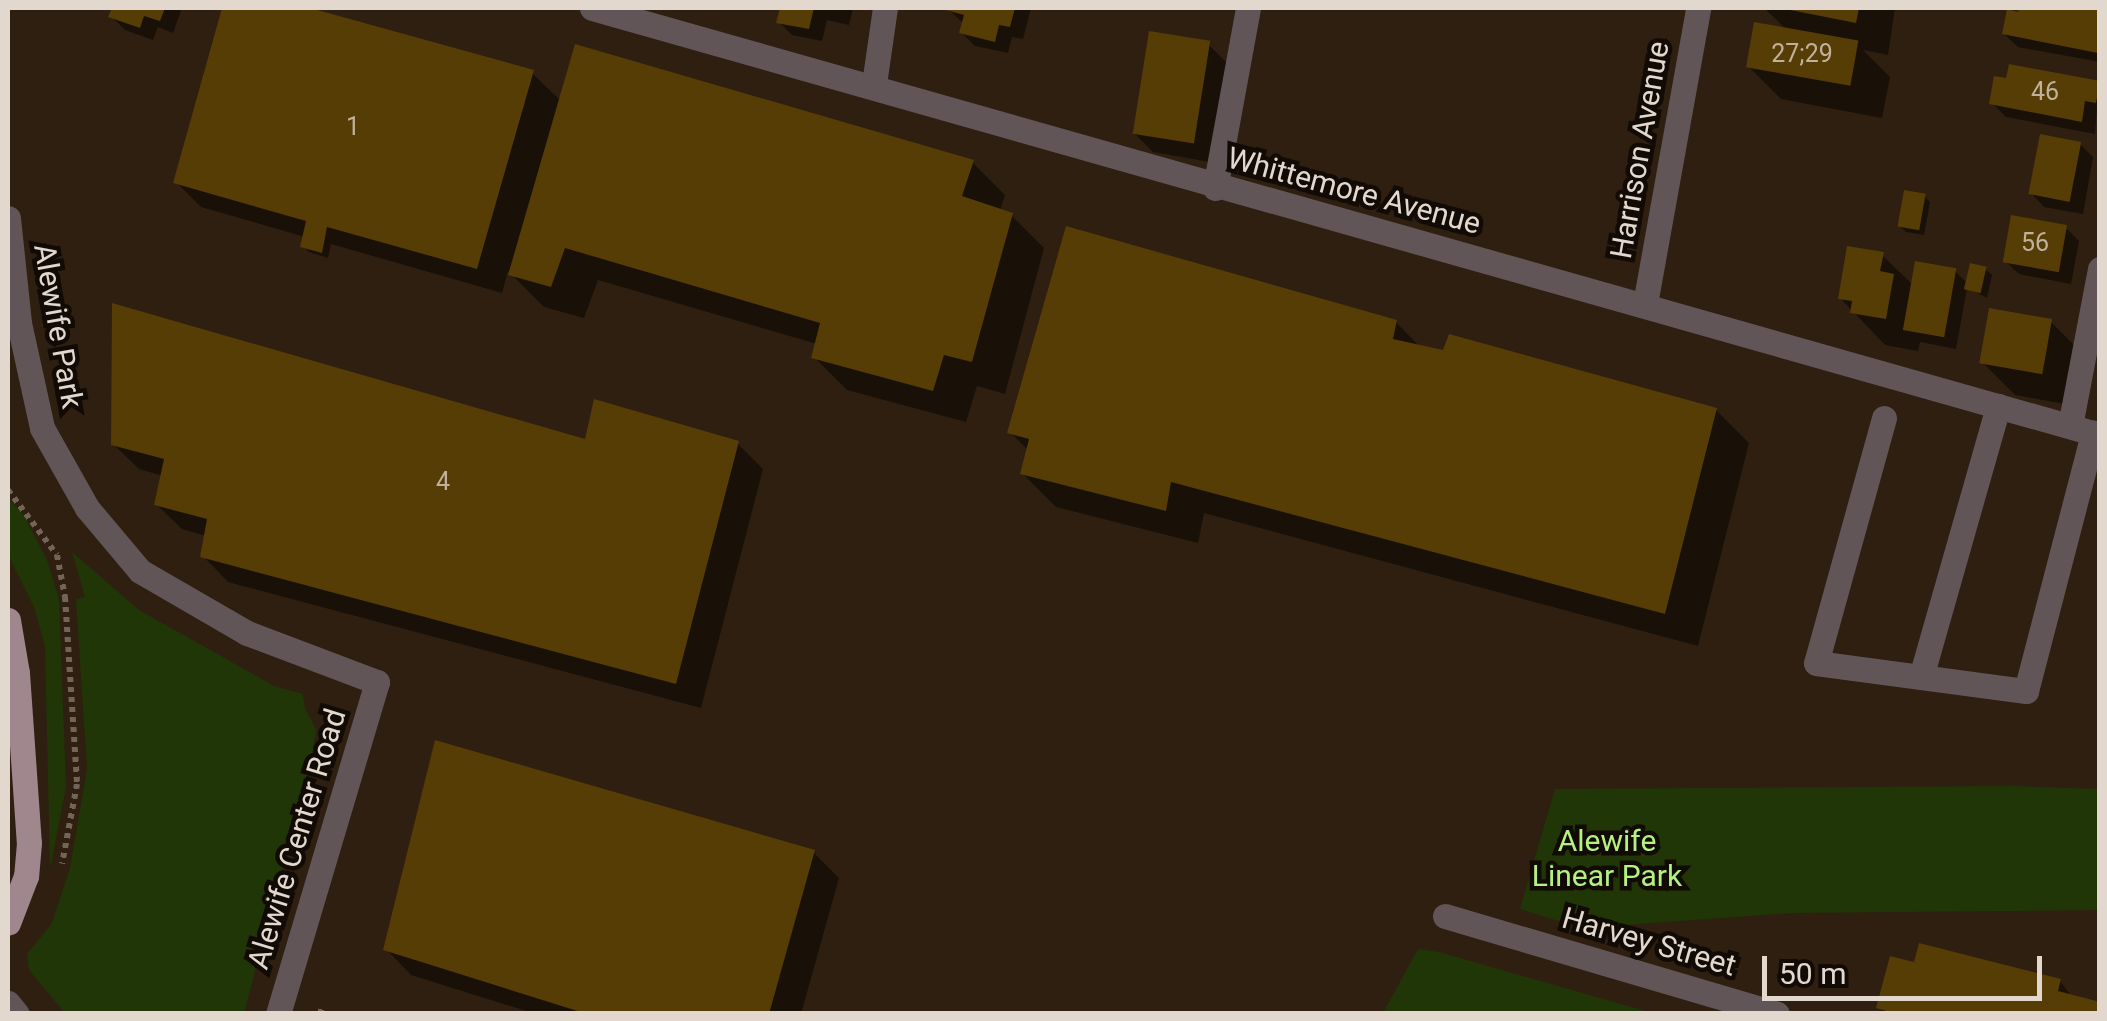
<!DOCTYPE html>
<html>
<head>
<meta charset="utf-8">
<style>
	body { margin:0 }
	#map { position:relative; width:2107px; height:1021px; overflow:hidden; background:#2f1f10; font-family:Roboto,sans-serif }
	div>[style] { position:absolute }
	[style*='--x'] { left:calc(var(--x)*1px); top:calc(var(--y)*1px); width:calc(var(--w)*1px); rotate:calc(var(--a)*1deg) }
	.green>* { inset:0; background:#203607 }
	.shadow>* { inset:0; background:#0007 }
	.building>* { inset:0; background:#563c05; transform-origin:0 0 }
	.path>* { height:6px; margin-top:-3px; transform-origin:0; background:repeating-linear-gradient(90deg,#726457 0 5px,transparent 0 10px) }
	.minor>* { height:25px; margin:-12.5px; padding:0 12.5px; transform-origin:12.5px; border-radius:12.5px; background:#615558 }
	.major>* { height:25px; margin:-12.5px; padding:0 12.5px; transform-origin:12.5px; border-radius:12.5px; background:#9f878d }
	span { translate:-50% -50%; white-space:nowrap; text-align:center; line-height:1.15; -webkit-text-stroke:9px #120b05; paint-order:stroke }
	.number-label { font-size:25px; color:#c0b19c }
	.number-label span { -webkit-text-stroke-width:0 }
	.street-label { font-size:30px; color:#e3d8ce }
	.park-label { font-size:30px; color:#b5f181 }
	.frame { position:absolute; inset:0; border:10px solid #e3d8ce; pointer-events:none }
	.scale { position:absolute; left:1762px; top:956px; width:280px; height:45px; box-sizing:border-box; border:5px solid #e3d8ce; border-top:0; padding-left:12px; font-size:30px; line-height:35px; white-space:nowrap; color:#e3d8ce; -webkit-text-stroke:8px #120b05; paint-order:stroke }
</style>
</head>
<body>
<div id="map">
	<div class="green">
		<i style="clip-path:polygon(8px 498px,23px 514px,47px 560px,59px 599px,66px 787px,50px 869px,45px 646px,34px 607px,8px 555px)"></i>
		<i style="clip-path:polygon(72px 552px,139px 610px,274px 686px,303px 694px,305px 709px,316px 729px,312px 756px,244px 1013px,65px 1013px,29px 970px,27px 954px,52px 923px,70px 868px,87px 769px,76px 599px,85px 597px)"></i>
		<i style="clip-path:polygon(2014px 786px,2099px 789px,2099px 910px,1791px 913px,1581px 928px,1520px 909px,1555px 789px)"></i>
		<i style="clip-path:polygon(1418px 949px,1439px 952px,1652px 1013px,1383px 1013px)"></i>
	</div>
	<div class="shadow">
		<i style="clip-path:polygon(114px 8px,182px 8px,173px 33px,158px 27px,153px 40px,125px 30px,111px 16px)"></i>
		<i style="clip-path:polygon(225px 8px,301px 8px,532px 73px,561px 101px,972px 162px,1005px 195px,1000px 211px,1011px 215px,1044px 248px,1005px 394px,977px 386px,966px 422px,847px 390px,814px 357px,817px 344px,598px 280px,584px 318px,544px 307px,508px 271px,502px 293px,331px 244px,328px 258px,309px 252px,303px 246px,305px 237px,201px 207px,176px 182px)"></i>
		<i style="clip-path:polygon(782px 8px,853px 8px,849px 25px,827px 20px,822px 41px,792px 35px,779px 22px)"></i>
		<i style="clip-path:polygon(947px 8px,1031px 8px,1023px 39px,1012px 37px,1008px 53px,975px 46px,962px 33px,964px 24px)"></i>
		<i style="clip-path:polygon(1764px 8px,1895px 8px,1888px 55px,1863px 50px,1890px 77px,1882px 118px,1781px 99px,1748px 66px,1788px 31px)"></i>
		<i style="clip-path:polygon(2021px 8px,2100px 10px,2100px 62px,2018px 47px,2004px 34px)"></i>
		<i style="clip-path:polygon(1208px 44px,1228px 64px,1210px 162px,1153px 152px,1133px 132px)"></i>
		<i style="clip-path:polygon(2099px 83px,2095px 134px,2006px 117px,1992px 103px)"></i>
		<i style="clip-path:polygon(2080px 144px,2093px 157px,2083px 214px,2044px 207px,2031px 193px)"></i>
		<i style="clip-path:polygon(1924px 196px,1930px 202px,1924px 235px,1906px 232px,1899px 226px)"></i>
		<i style="clip-path:polygon(2066px 228px,2079px 241px,2071px 284px,2019px 274px,2005px 261px)"></i>
		<i style="clip-path:polygon(1882px 255px,1913px 285px,1955px 271px,1969px 285px,1985px 269px,1992px 275px,1987px 298px,1967px 288px,1956px 349px,1920px 342px,1918px 351px,1885px 345px,1840px 298px)"></i>
		<i style="clip-path:polygon(1396px 322px,1421px 348px,1716px 410px,1749px 443px,1698px 646px,1204px 513px,1198px 543px,1056px 507px,1023px 474px,1029px 451px,1010px 432px)"></i>
		<i style="clip-path:polygon(2051px 322px,2084px 355px,2075px 406px,2015px 395px,1982px 362px)"></i>
		<i style="clip-path:polygon(737px 443px,763px 469px,701px 708px,228px 582px,203px 556px,206px 536px,182px 529px,156px 504px,163px 476px,139px 469px,113px 444px)"></i>
		<i style="clip-path:polygon(813px 852px,839px 878px,801px 1014px,536px 1014px,411px 975px,386px 949px)"></i>
		<i style="clip-path:polygon(1916px 965px,2060px 981px,2072px 997px,2100px 1014px,1885px 1014px,1879px 1008px)"></i>
	</div>
	<div class="building">
		<i style="clip-path:polygon(112px 8px,165px 8px,160px 21px,144px 16px,140px 28px,108px 17px)"></i>
		<i style="clip-path:polygon(222px 8px,310px 8px,534px 70px,477px 269px,327px 227px,322px 253px,300px 247px,306px 221px,173px 183px)"></i>
		<i style="clip-path:polygon(780px 8px,814px 8px,809px 29px,776px 23px)"></i>
		<i style="clip-path:polygon(939px 8px,1015px 8px,1010px 27px,999px 25px,995px 42px,959px 33px,964px 15px)"></i>
		<i style="clip-path:polygon(1780px 8px,1859px 8px,1856px 23px)"></i>
		<i style="clip-path:polygon(2019px 8px,2100px 8px,2098px 53px,2002px 34px,2007px 9px,2018px 12px)"></i>
		<i style="left:1754px;top:22px;width:106px;height:46px;rotate:10deg"></i>
		<i style="left:1149px;top:31px;width:62px;height:104px;rotate:9deg"></i>
		<i style="clip-path:polygon(575px 44px,974px 160px,962px 196px,1013px 213px,972px 362px,944px 355px,933px 391px,811px 358px,820px 323px,565px 248px,551px 287px,508px 275px)"></i>
		<i style="clip-path:polygon(2009px 64px,2100px 81px,2096px 103px,2085px 101px,2082px 122px,1989px 104px,1994px 76px,2006px 78px)"></i>
		<i style="left:2040px;top:134px;width:42px;height:61px;rotate:11deg"></i>
		<i style="left:1904px;top:190px;width:22px;height:37px;rotate:10deg"></i>
		<i style="left:2011px;top:215px;width:57px;height:48px;rotate:10deg"></i>
		<i style="clip-path:polygon(1066px 226px,1397px 320px,1393px 339px,1443px 350px,1449px 334px,1717px 408px,1665px 614px,1171px 482px,1166px 511px,1020px 474px,1029px 439px,1007px 433px)"></i>
		<i style="clip-path:polygon(1847px 246px,1884px 252px,1880px 271px,1894px 274px,1886px 319px,1850px 313px,1852px 301px,1838px 299px)"></i>
		<i style="left:1915px;top:261px;width:42px;height:70px;rotate:10deg"></i>
		<i style="left:1970px;top:263px;width:17px;height:27px;rotate:13deg"></i>
		<i style="clip-path:polygon(112px 303px,585px 439px,594px 399px,739px 441px,676px 684px,200px 557px,207px 519px,154px 505px,164px 459px,111px 445px)"></i>
		<i style="left:1989px;top:308px;width:64px;height:56px;rotate:10deg"></i>
		<i style="clip-path:polygon(435px 740px,815px 850px,769px 1014px,587px 1014px,383px 950px)"></i>
		<i style="clip-path:polygon(1919px 943px,2061px 979px,2058px 991px,2100px 1002px,2100px 1014px,1896px 1014px,1876px 1008px,1890px 956px,1914px 962px)"></i>
	</div>
	<div class="path">
		<i style="--x:8;--y:490;--w:81;--a:53"></i>
		<i style="--x:57;--y:555;--w:43;--a:79.2"></i>
		<i style="--x:65;--y:597;--w:187;--a:86.3"></i>
		<i style="--x:77;--y:784;--w:81;--a:100.6"></i>
		<i style="--x:320;--y:1014;--w:6;--a:-72"></i>
	</div>
	<div class="minor">
		<i style="--x:592;--y:8;--w:1567;--a:15.81"></i>
		<i style="--x:874;--y:84;--w:77;--a:-81.8"></i>
		<i style="--x:1215;--y:188;--w:183;--a:-79.6"></i>
		<i style="--x:8;--y:218;--w:106;--a:84"></i>
		<i style="--x:19;--y:323;--w:107;--a:77.6"></i>
		<i style="--x:42;--y:428;--w:92;--a:60.6"></i>
		<i style="--x:87;--y:508;--w:82;--a:49.9"></i>
		<i style="--x:140;--y:571;--w:124;--a:30.1"></i>
		<i style="--x:247;--y:633;--w:139;--a:20.7"></i>
		<i style="--x:377;--y:682;--w:346;--a:106.6"></i>
		<i style="--x:1645;--y:304;--w:301;--a:-79.8"></i>
		<i style="--x:1884;--y:418;--w:254;--a:105.5"></i>
		<i style="--x:1816;--y:663;--w:212;--a:7.6"></i>
		<i style="--x:2026;--y:691;--w:267;--a:-75.4"></i>
		<i style="--x:2070;--y:426;--w:160;--a:-79.2"></i>
		<i style="--x:1921;--y:677;--w:282;--a:-74.1"></i>
		<i style="--x:1445;--y:916;--w:346;--a:16.4"></i>
		<i style="--x:8;--y:1003;--w:14;--a:51"></i>
	</div>
	<div class="major">
		<i style="--x:8;--y:620;--w:54;--a:80.4"></i>
		<i style="--x:17;--y:673;--w:170;--a:86"></i>
		<i style="--x:29;--y:843;--w:33;--a:95"></i>
		<i style="--x:26;--y:876;--w:50;--a:111"></i>
	</div>
	<div class="number-label">
		<span style="left:1802px;top:54px">27;29</span>
		<span style="left:2045px;top:92px">46</span>
		<span style="left:353px;top:127px">1</span>
		<span style="left:2035px;top:243px">56</span>
		<span style="left:443px;top:482px">4</span>
	</div>
	<div class="street-label">
		<span style="left:1640px;top:150px;rotate:-80deg">Harrison Avenue</span>
		<span style="left:1354px;top:191px;rotate:15deg">Whittemore Avenue</span>
		<span style="left:58px;top:326px;rotate:80deg">Alewife Park</span>
		<span style="left:297px;top:839px;rotate:-73deg">Alewife Center Road</span>
		<span style="left:1649px;top:942px;rotate:16deg">Harvey Street</span>
	</div>
	<div class="park-label">
		<span style="left:1607px;top:858px">Alewife<br>Linear Park</span>
	</div>
	<div class="frame"></div>
	<div class="scale">50 m</div>
</div>
</body>
</html>
